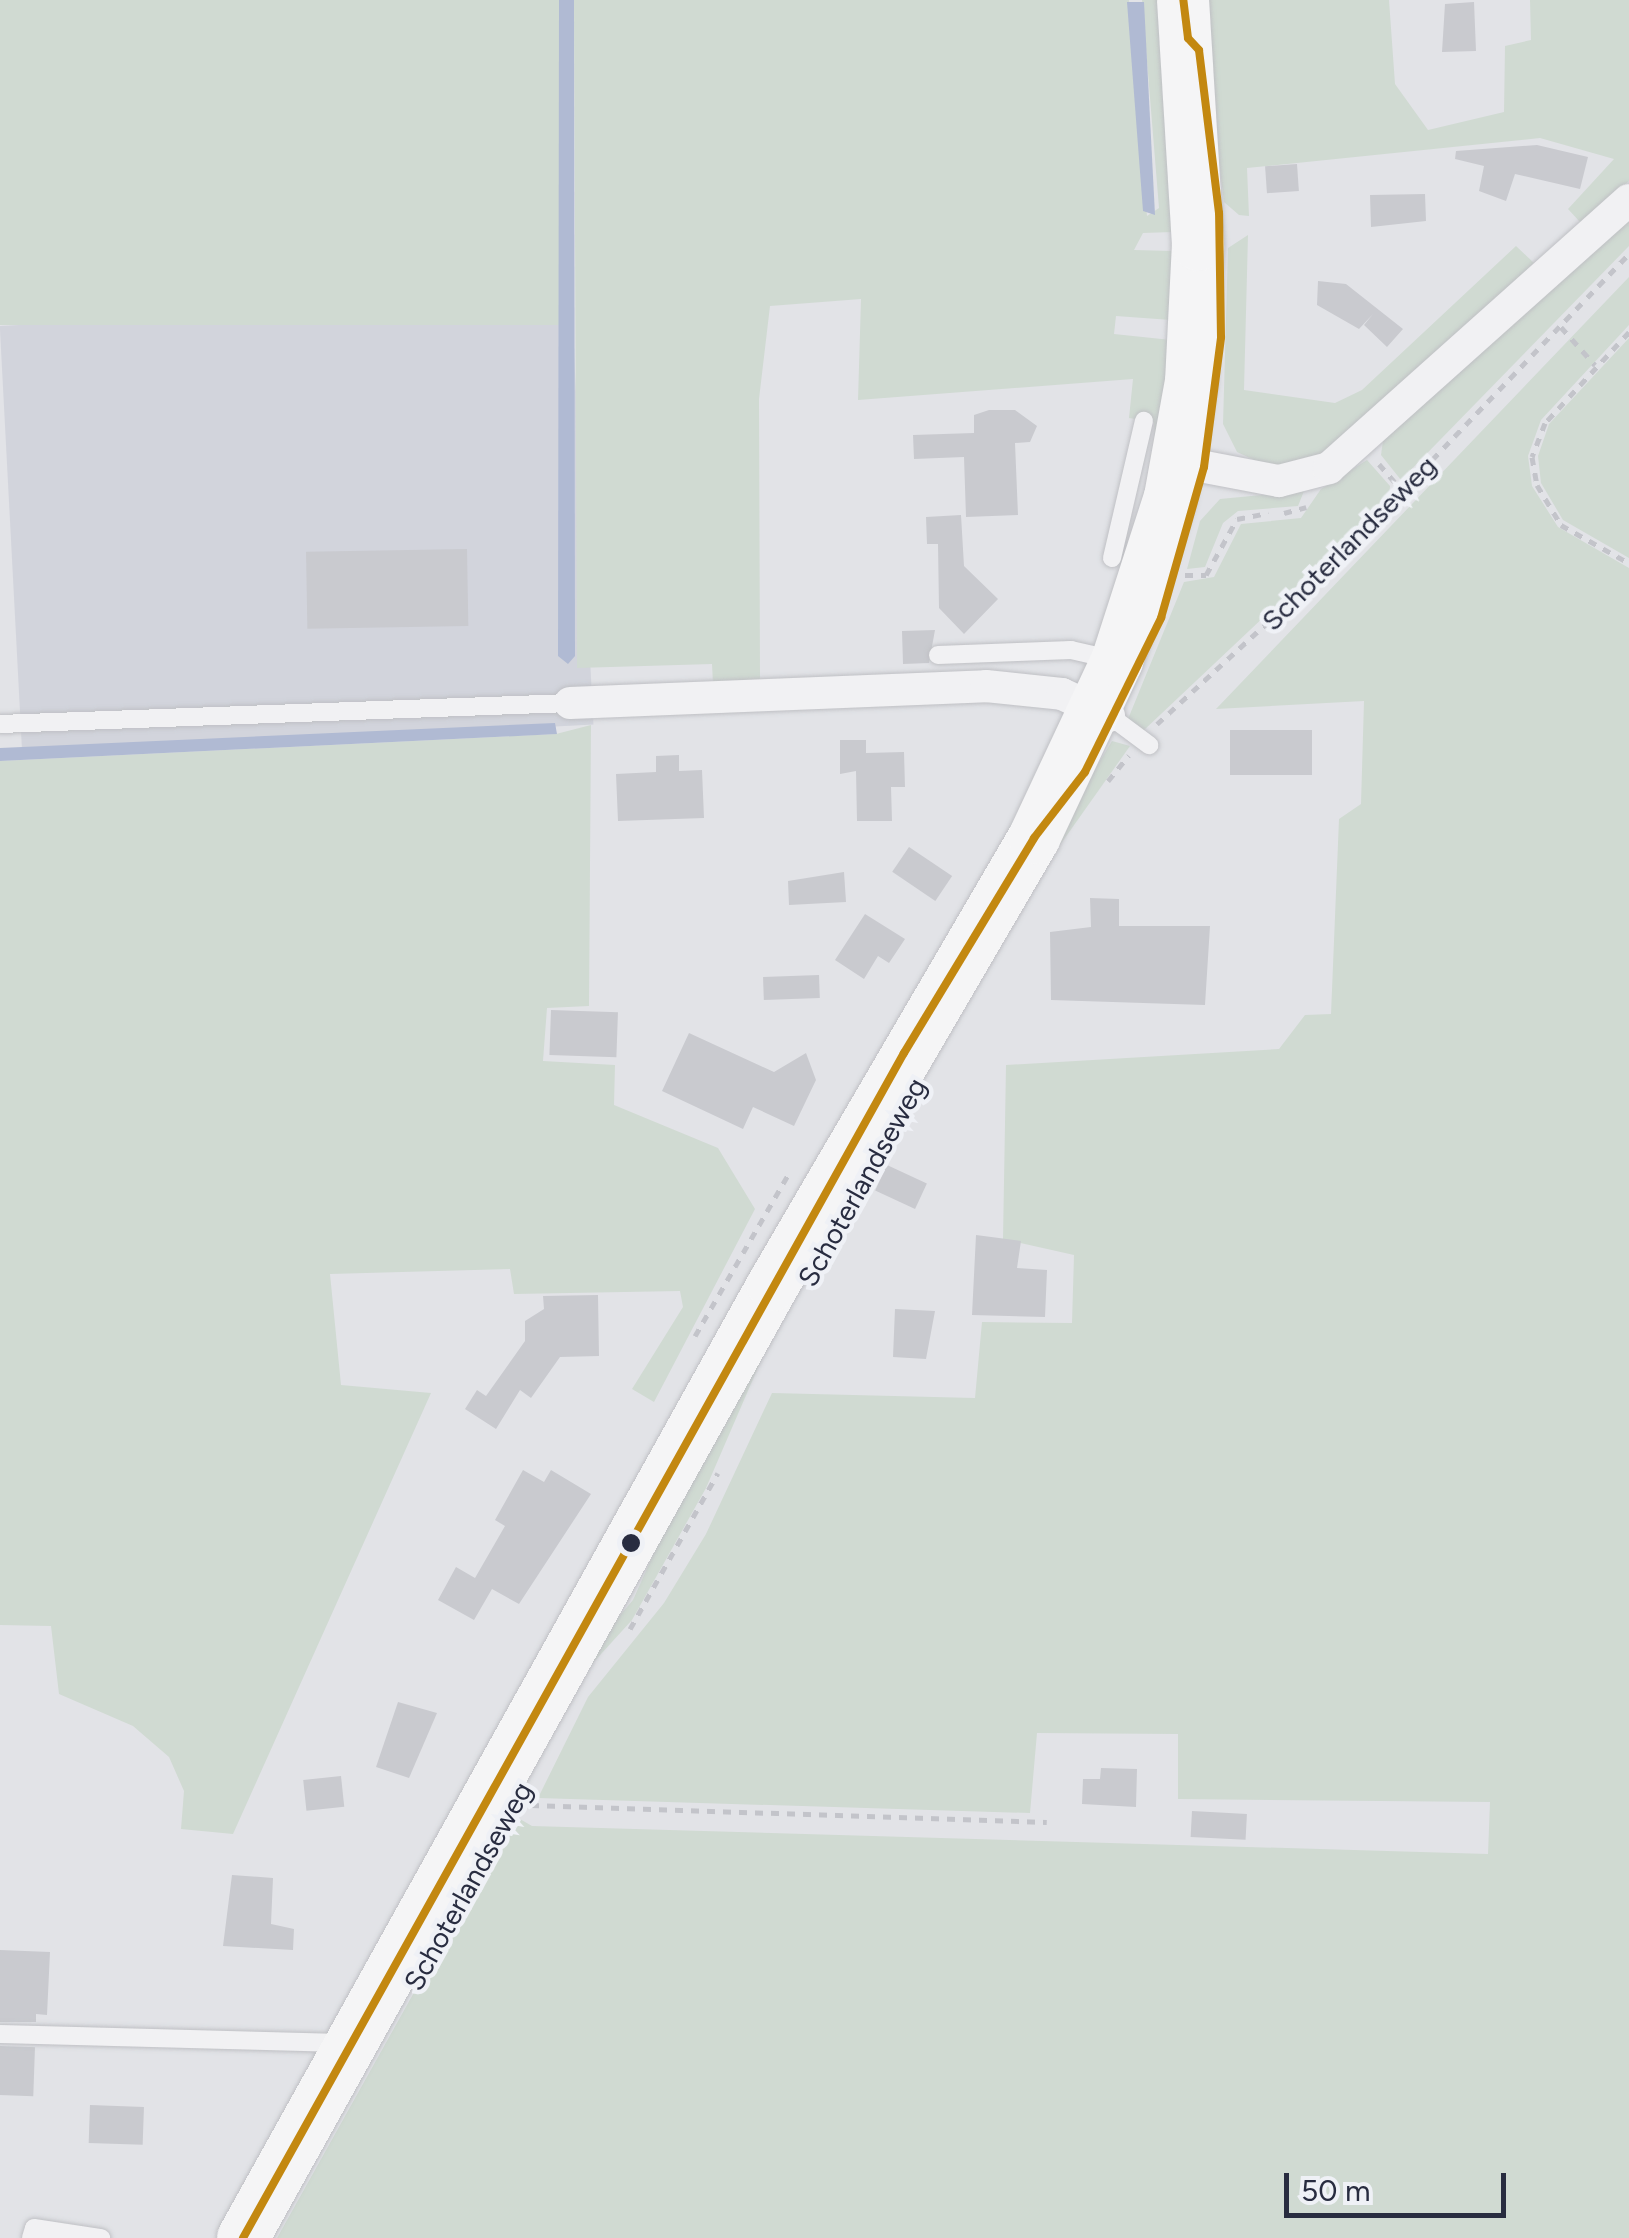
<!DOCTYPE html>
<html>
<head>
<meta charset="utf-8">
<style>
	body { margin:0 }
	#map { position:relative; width:1629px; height:2238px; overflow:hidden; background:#e2e3e7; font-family:Figtree,sans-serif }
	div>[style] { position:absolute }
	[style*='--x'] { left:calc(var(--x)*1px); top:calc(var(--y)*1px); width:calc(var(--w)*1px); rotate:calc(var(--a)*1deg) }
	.built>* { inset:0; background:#d2d4dc; transform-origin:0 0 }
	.green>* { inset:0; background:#d0dad2; transform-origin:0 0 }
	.water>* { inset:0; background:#b0bad3 }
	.building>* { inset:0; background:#c9cacf; transform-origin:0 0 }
	.path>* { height:5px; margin-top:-2.5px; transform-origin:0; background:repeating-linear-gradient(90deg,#c3c4ca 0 8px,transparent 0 16px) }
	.roads { filter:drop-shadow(0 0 2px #bfc0c4) drop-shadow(0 0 2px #bfc0c4) }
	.lane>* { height:18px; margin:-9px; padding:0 9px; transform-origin:9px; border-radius:9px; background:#f1f1f3 }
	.street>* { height:32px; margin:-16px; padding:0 16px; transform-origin:16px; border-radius:16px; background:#f1f1f3 }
	.primary>* { height:52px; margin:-26px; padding:0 26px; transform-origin:26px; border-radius:26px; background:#f5f5f6 }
	.bus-1>* { height:8px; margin:-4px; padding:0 4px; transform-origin:4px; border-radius:4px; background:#c38810 }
	.dots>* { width:28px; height:28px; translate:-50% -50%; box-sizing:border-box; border:5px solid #eff1f6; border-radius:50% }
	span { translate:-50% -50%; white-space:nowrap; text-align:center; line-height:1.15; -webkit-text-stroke:9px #eff1f6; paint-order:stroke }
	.street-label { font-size:28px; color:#282c40 }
	.scale { position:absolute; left:1284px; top:2173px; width:222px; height:45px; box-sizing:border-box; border:5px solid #282c40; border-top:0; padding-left:12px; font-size:30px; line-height:35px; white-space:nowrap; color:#282c40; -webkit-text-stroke:8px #eff1f6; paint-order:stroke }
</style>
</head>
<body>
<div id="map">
	<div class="built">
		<i style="left:571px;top:296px;width:429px;height:572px;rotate:87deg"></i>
	</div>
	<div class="green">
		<i style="left:0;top:0;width:559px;height:325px"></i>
		<i style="clip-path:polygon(574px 0,1129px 0,1147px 216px,1159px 208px,1142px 0,1170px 0,1172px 232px,1143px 233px,1134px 250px,1172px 251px,1171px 320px,1116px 316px,1114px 334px,1171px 340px,1186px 357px,1155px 441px,1154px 422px,1129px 418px,1133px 379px,858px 400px,861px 299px,770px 306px,759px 399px,760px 679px,713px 684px,712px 664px,577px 668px)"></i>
		<i style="clip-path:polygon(1199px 0,1389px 0,1395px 84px,1428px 130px,1504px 112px,1505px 46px,1531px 40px,1530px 0,1629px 0,1629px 181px,1580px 222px,1568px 209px,1614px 159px,1540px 138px,1247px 168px,1249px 216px,1239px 215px,1224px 202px)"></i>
		<i style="clip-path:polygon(1629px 220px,1629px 246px,1401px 480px,1381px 455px,1383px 441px)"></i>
		<i style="clip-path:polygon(1248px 235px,1244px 390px,1335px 403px,1362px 390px,1516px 246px,1534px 263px,1330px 454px,1269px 467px,1237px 452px,1223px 424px,1228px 248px)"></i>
		<i style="clip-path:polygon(1629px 277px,1629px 325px,1541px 420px,1528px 456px,1532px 486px,1558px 527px,1629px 568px,1629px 2238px,277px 2238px,513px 1815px,532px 1826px,1488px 1854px,1490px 1802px,1178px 1799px,1178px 1734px,1037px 1733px,1030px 1813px,538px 1798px,588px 1697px,664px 1603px,706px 1534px,772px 1393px,975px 1398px,982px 1322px,1072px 1323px,1074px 1255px,1003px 1239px,1006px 1065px,1279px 1049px,1305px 1015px,1331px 1014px,1339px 819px,1361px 804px,1364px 701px,1216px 709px)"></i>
		<i style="clip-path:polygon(1629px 338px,1629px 558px,1563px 520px,1541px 483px,1538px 456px,1549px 424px)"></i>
		<i style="clip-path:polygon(1367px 460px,1390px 486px,1389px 499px,1143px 731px,1128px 719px,1184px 582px,1214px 577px,1241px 524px,1301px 518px,1321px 489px)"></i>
		<i style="clip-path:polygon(1304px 491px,1298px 506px,1238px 511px,1223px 523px,1205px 567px,1187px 569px,1200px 521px,1220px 499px)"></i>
		<i style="clip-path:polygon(591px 725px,589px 1006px,547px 1008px,543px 1061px,615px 1065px,614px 1105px,718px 1148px,755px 1209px,654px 1402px,632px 1389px,683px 1307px,680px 1291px,514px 1294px,510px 1269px,330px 1274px,341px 1385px,431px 1393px,233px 1834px,181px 1829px,184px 1791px,169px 1757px,133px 1726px,59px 1694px,51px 1626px,0 1625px,0 761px,556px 734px)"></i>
		<i style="clip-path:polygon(1112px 741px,1130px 746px,1031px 886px,1067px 815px)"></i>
		<i style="clip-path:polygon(763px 1356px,706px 1488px,632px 1620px,581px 1676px,574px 1669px,633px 1600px,698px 1454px)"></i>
	</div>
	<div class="water">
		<i style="clip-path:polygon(559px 0,574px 0,575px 656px,568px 664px,558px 656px)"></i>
		<i style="clip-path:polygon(1127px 2px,1144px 2px,1155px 215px,1143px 211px)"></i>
		<i style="clip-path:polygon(555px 723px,557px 734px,0 761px,0 748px)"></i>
	</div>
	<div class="building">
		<i style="clip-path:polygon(1474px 2px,1476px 51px,1442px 52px,1445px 4px)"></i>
		<i style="clip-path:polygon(1537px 145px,1588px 157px,1580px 189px,1515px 174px,1506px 201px,1479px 191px,1484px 166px,1455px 159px,1456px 151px)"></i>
		<i style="left:1297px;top:164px;width:27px;height:32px;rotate:86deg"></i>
		<i style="clip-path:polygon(1425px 194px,1426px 221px,1371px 227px,1370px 195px)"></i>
		<i style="clip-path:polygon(1318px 281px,1346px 284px,1403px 329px,1387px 347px,1364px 325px,1373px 314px,1359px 329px,1317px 305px)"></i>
		<i style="clip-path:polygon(989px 410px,1015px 410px,1037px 426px,1030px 442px,1015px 443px,1018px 515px,966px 517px,964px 457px,914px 459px,913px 435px,974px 433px,974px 415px)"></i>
		<i style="clip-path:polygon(961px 515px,964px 566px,998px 599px,964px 634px,939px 608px,938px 544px,927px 544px,926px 517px)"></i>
		<i style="left:467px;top:549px;width:77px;height:161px;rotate:89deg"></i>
		<i style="clip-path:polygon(935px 630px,929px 663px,903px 664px,902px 631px)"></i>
		<i style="left:1312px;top:730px;width:45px;height:82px;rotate:90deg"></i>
		<i style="clip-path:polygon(840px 740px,866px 740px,866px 753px,904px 752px,905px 787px,891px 787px,892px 821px,857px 821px,856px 771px,840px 774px)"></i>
		<i style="clip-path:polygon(679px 755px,679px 771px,702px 770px,704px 818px,618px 821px,616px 774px,656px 772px,656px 756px)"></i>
		<i style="left:909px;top:847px;width:52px;height:30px;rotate:34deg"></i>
		<i style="clip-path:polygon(844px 872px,846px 902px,789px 905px,788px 881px)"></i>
		<i style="clip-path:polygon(1090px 898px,1119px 899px,1119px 926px,1210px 926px,1205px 1005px,1051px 1000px,1050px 932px,1091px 927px)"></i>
		<i style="clip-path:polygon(865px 914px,905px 939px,889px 963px,878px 956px,864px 979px,835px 960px)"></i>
		<i style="left:819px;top:975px;width:23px;height:56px;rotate:88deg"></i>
		<i style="left:551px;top:1010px;width:67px;height:45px;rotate:2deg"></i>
		<i style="clip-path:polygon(689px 1033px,774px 1072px,806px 1053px,816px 1080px,794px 1126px,753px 1107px,743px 1129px,662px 1091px)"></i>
		<i style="left:887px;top:1165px;width:44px;height:28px;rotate:25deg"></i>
		<i style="clip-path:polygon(976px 1235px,1021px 1241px,1017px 1268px,1047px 1270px,1045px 1317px,972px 1315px)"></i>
		<i style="clip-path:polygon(598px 1295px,599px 1356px,560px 1357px,531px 1398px,520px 1390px,496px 1429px,465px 1409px,477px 1390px,486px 1396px,525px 1341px,525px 1321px,544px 1309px,543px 1296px)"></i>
		<i style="clip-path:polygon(895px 1309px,935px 1311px,926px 1359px,893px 1357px)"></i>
		<i style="clip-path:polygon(523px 1470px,544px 1482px,551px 1470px,591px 1494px,519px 1604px,492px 1589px,474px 1620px,438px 1600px,456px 1567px,475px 1578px,505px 1526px,495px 1520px)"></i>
		<i style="clip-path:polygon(398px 1702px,437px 1713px,409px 1778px,376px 1767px)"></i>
		<i style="clip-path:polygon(1101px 1768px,1137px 1769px,1136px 1807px,1082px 1804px,1083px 1779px,1100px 1779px)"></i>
		<i style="left:341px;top:1776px;width:31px;height:38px;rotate:84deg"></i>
		<i style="left:1192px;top:1811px;width:55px;height:26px;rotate:3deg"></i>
		<i style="clip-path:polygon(232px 1875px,273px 1878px,271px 1924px,294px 1929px,293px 1950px,223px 1946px)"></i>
		<i style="clip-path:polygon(0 1950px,50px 1952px,47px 2015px,36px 2014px,36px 2022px,0 2022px)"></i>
		<i style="left:0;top:2046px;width:35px;height:49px;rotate:2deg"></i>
		<i style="left:90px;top:2105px;width:54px;height:38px;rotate:2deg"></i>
	</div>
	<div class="path">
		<i style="--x:1561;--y:327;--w:51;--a:48.2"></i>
		<i style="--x:1629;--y:332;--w:124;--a:132.7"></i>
		<i style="--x:1545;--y:423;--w:36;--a:111"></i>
		<i style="--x:1532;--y:457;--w:28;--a:80"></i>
		<i style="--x:1537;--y:485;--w:47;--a:59"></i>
		<i style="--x:1561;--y:525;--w:78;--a:29.2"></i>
		<i style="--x:1379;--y:464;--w:37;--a:49"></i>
		<i style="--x:1284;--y:513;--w:23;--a:-15"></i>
		<i style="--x:1185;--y:575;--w:21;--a:0"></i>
		<i style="--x:1206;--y:575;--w:64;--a:-61"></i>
		<i style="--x:1237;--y:519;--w:32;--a:-11"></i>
		<i style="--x:1157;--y:724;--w:254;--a:-42.6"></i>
		<i style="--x:1344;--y:552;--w:412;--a:-46.3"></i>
		<i style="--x:1108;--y:781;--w:33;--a:-51"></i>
		<i style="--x:695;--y:1336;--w:188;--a:-60"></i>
		<i style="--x:630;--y:1629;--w:179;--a:-60.6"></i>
		<i style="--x:531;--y:1805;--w:516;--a:1.89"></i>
	</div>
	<div class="roads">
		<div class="lane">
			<i style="--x:1112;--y:558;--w:141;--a:-76.9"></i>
			<i style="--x:938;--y:655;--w:133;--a:-2.2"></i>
			<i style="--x:1071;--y:650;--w:45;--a:12.8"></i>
			<i style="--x:1114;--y:719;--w:44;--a:36.6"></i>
			<i style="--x:0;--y:724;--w:570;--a:-2.11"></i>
			<i style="--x:0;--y:2034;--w:342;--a:1.5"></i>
			<i style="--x:31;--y:2238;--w:10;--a:-73"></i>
			<i style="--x:34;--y:2228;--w:68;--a:8.5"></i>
		</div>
		<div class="street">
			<i style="--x:1179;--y:462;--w:102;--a:10.8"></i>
			<i style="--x:1279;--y:481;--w:52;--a:-14.6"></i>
			<i style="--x:1329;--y:468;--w:402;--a:-41.8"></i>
			<i style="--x:570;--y:703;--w:416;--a:-2.3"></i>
			<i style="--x:986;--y:686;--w:76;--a:6"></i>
			<i style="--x:1062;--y:694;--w:52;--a:25.1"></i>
		</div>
		<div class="primary">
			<i style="--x:243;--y:2238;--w:1090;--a:-60.92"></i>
			<i style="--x:773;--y:1285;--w:518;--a:-59.72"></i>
			<i style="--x:1034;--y:838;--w:195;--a:-64.9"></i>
			<i style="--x:1117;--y:661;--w:172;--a:-72.1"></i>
			<i style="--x:1170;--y:497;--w:117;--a:-79.7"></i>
			<i style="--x:1191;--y:382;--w:137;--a:-87.1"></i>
			<i style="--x:1198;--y:245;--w:245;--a:-93.5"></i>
		</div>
	</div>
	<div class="bus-1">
		<i style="--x:243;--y:2238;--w:1357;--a:-60.85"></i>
		<i style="--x:904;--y:1053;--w:251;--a:-58.8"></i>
		<i style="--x:1034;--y:838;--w:83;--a:-52.3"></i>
		<i style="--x:1085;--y:772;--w:172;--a:-63.7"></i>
		<i style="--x:1161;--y:618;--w:157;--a:-74.1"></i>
		<i style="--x:1204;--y:467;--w:131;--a:-82.5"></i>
		<i style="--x:1221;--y:337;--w:124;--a:-90.9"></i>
		<i style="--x:1219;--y:213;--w:164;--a:-97"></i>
		<i style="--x:1199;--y:50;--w:16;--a:-133"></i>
		<i style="--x:1188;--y:38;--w:38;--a:-97"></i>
	</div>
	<div class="dots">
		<i style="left:631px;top:1543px;background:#282c40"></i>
	</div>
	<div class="street-label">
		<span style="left:1349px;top:543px;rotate:-45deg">Schoterlandseweg</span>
		<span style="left:862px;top:1182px;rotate:-61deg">Schoterlandseweg</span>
		<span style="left:468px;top:1886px;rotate:-61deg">Schoterlandseweg</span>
	</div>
	<div class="scale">50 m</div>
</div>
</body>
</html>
